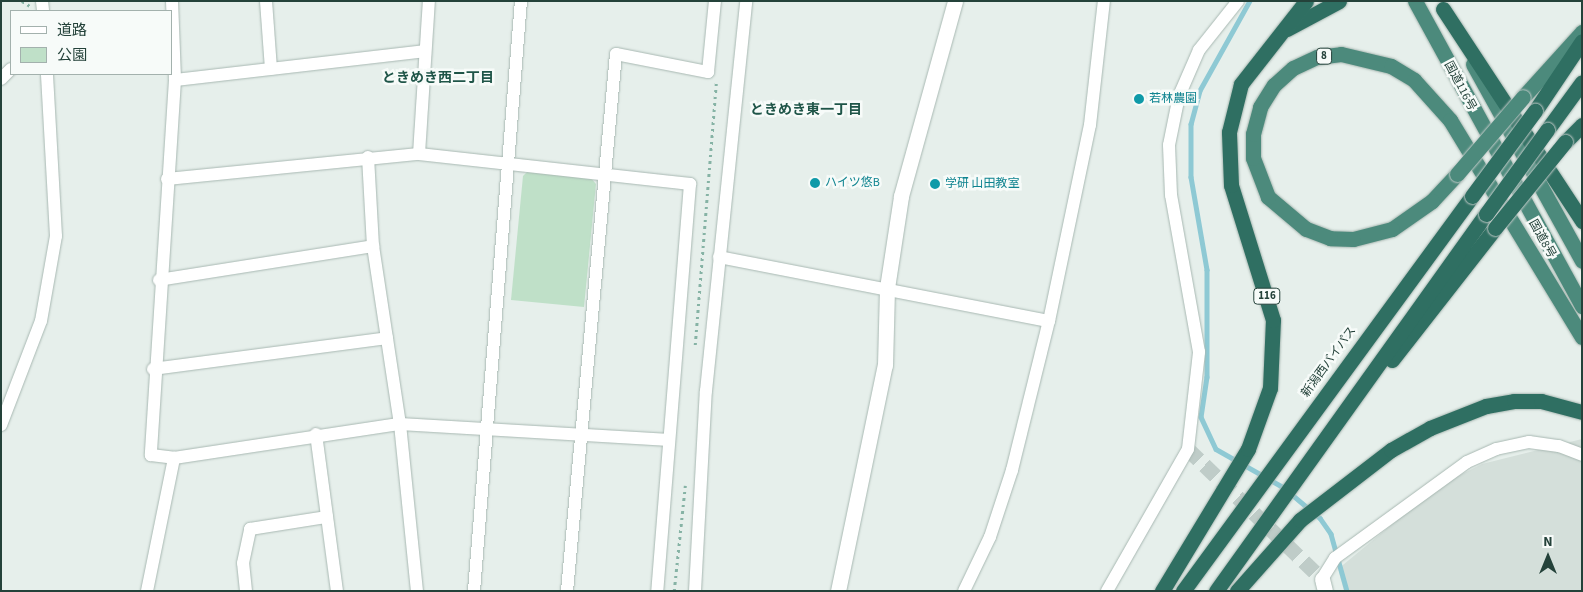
<!DOCTYPE html>
<html>
<head>
<meta charset="utf-8">
<style>
	body { margin:0 }
	#map { position:relative; width:1583px; height:592px; overflow:hidden; background:#e6efeb; font-family:"Source Sans 3","Noto Sans JP",sans-serif }
	div>[style] { position:absolute }
	[style*='--x'] { left:calc(var(--x)*1px); top:calc(var(--y)*1px); width:calc(var(--w)*1px); rotate:calc(var(--a)*1deg) }
	.built>* { inset:0; background:#d4dfda }
	.green>* { inset:0; background:#bfe0c8 }
	.stream>* { height:4.5px; margin:-2.25px; padding:0 2.25px; transform-origin:2.25px; border-radius:2.25px; background:#8ec9d4 }
	.tertiary-tunnel>* { height:15px; margin-top:-7.5px; transform-origin:0; background:repeating-linear-gradient(90deg,#bfccc8 0 15px,transparent 0 23px) }
	.path>* { height:2.5px; margin-top:-1.25px; transform-origin:0; background:repeating-linear-gradient(90deg,#86b3a5 0 2.5px,transparent 0 6.5px) }
	.roads { filter:drop-shadow(0 0 1px #a8b8b2) drop-shadow(0 0 1px #a8b8b2) }
	.minor>* { height:12px; margin:-6px; padding:0 6px; transform-origin:6px; border-radius:6px; background:#fff }
	.tertiary>* { height:15px; margin:-7.5px; padding:0 7.5px; transform-origin:7.5px; border-radius:7.5px; background:#fff }
	.trunk>* { height:15px; margin:-7.5px; padding:0 7.5px; transform-origin:7.5px; border-radius:7.5px; background:#4c8a7c }
	.motorway>* { height:15px; margin:-7.5px; padding:0 7.5px; transform-origin:7.5px; border-radius:7.5px; background:#2f6f62 }
	.bridges { filter:drop-shadow(0 0 1px #c2cac8) drop-shadow(0 0 1px #c2cac8) }
	.trunk-bridge>* { height:15px; margin:-7.5px; padding:0 7.5px; transform-origin:7.5px; border-radius:7.5px; background:#4c8a7c }
	.motorway-bridge>* { height:15px; margin:-7.5px; padding:0 7.5px; transform-origin:7.5px; border-radius:7.5px; background:#2f6f62 }
	.dots>* { width:14px; height:14px; translate:-50% -50%; box-sizing:border-box; border:2px solid #f7fbf9; border-radius:50% }
	span { translate:-50% -50%; white-space:nowrap; text-align:center; line-height:1.15; -webkit-text-stroke:5px #f7fbf9; paint-order:stroke }
	.shield-label span { padding:1px 4px; background:#f7fbf9; border:1px solid; border-radius:4px; -webkit-text-stroke-width:0 }
	.shield-label { font-size:11px; color:#24423a; font-weight:700 }
	.street-label { font-size:12px; color:#24423a }
	.culture-label { font-size:12px; color:#0d838f }
	.left { translate:0 -50%; text-align:left }
	.neighbourhood-label { font-size:14px; color:#1f5548; font-weight:700 }
	.frame { position:absolute; inset:0; border:2px solid #24423a; pointer-events:none }
	.legend { position:absolute; left:10px; top:10px; width:162px; height:65px; box-sizing:border-box; background:#f7fbf9; border:1px solid #a3b1ad; margin:0; padding:6px 9px; list-style:none; font-size:15px; color:#24423a }
	.legend li { display:flex; align-items:center; gap:10px; height:25px }
	.legend b { width:25px; border:1px solid #a3b1ad }
	.north { position:absolute; left:1523px; top:532px; width:50px; height:50px; -webkit-text-stroke:4px #f7fbf9; paint-order:stroke; rotate:0deg; font-size:14px; font-weight:700; line-height:20px; text-align:center; color:#24423a }
	.north::after { content:''; display:block; margin:auto; width:18px; height:22px; background:#24423a; clip-path:polygon(50% 0,100% 100%,50% 72%,0 100%) }
</style>
</head>
<body>
<div id="map">
	<div class="built">
		<i style="clip-path:polygon(1582px 439px,1582px 591px,1344px 591px,1338px 569px,1440px 485px,1482px 464px)"></i>
	</div>
	<div class="green">
		<i style="clip-path:polygon(528px 171px,590px 177px,596px 184px,584px 307px,511px 300px,523px 176px)"></i>
	</div>
	<div class="stream">
		<i style="--x:1250;--y:1;--w:103;--a:119.1"></i>
		<i style="--x:1200;--y:91;--w:34;--a:105"></i>
		<i style="--x:1191;--y:124;--w:53;--a:90"></i>
		<i style="--x:1191;--y:177;--w:94;--a:80.2"></i>
		<i style="--x:1207;--y:270;--w:107;--a:90"></i>
		<i style="--x:1207;--y:377;--w:40;--a:98.5"></i>
		<i style="--x:1201;--y:417;--w:35;--a:65"></i>
		<i style="--x:1216;--y:449;--w:77;--a:29.6"></i>
		<i style="--x:1283;--y:487;--w:48;--a:40"></i>
		<i style="--x:1320;--y:518;--w:19;--a:55"></i>
		<i style="--x:1331;--y:534;--w:59;--a:74.3"></i>
	</div>
	<div class="tertiary-tunnel">
		<i style="--x:1188;--y:449;--w:187;--a:44.1"></i>
	</div>
	<div class="path">
		<i style="--x:22;--y:1;--w:9;--a:32"></i>
		<i style="--x:695;--y:345;--w:264;--a:-85.4"></i>
		<i style="--x:674;--y:591;--w:106;--a:-84"></i>
	</div>
	<div class="roads">
		<div class="minor">
			<i style="--x:42;--y:1;--w:10;--a:84"></i>
			<i style="--x:172;--y:1;--w:79;--a:87.8"></i>
			<i style="--x:175;--y:80;--w:376;--a:93.7"></i>
			<i style="--x:151;--y:455;--w:23;--a:7"></i>
			<i style="--x:174;--y:458;--w:229;--a:-8.6"></i>
			<i style="--x:400;--y:424;--w:266;--a:3.4"></i>
			<i style="--x:266;--y:1;--w:68;--a:85.8"></i>
			<i style="--x:1;--y:79;--w:14;--a:-45"></i>
			<i style="--x:175;--y:80;--w:251;--a:-6.6"></i>
			<i style="--x:419;--y:154;--w:153;--a:-86.3"></i>
			<i style="--x:368;--y:157;--w:89;--a:86.8"></i>
			<i style="--x:373;--y:246;--w:180;--a:81.4"></i>
			<i style="--x:400;--y:424;--w:168;--a:84.2"></i>
			<i style="--x:167;--y:179;--w:253;--a:-5.7"></i>
			<i style="--x:419;--y:154;--w:273;--a:6.3"></i>
			<i style="--x:690;--y:184;--w:408;--a:94.6"></i>
			<i style="--x:719;--y:257;--w:336;--a:11"></i>
			<i style="--x:159;--y:280;--w:217;--a:-9"></i>
			<i style="--x:153;--y:369;--w:236;--a:-7.5"></i>
			<i style="--x:1;--y:425;--w:111;--a:-69"></i>
			<i style="--x:41;--y:321;--w:86;--a:-80"></i>
			<i style="--x:56;--y:236;--w:162;--a:-93.2"></i>
			<i style="--x:316;--y:434;--w:158;--a:82.4"></i>
			<i style="--x:1322;--y:579;--w:25;--a:-58"></i>
			<i style="--x:1335;--y:558;--w:163;--a:-36"></i>
			<i style="--x:1467;--y:462;--w:32;--a:-24"></i>
			<i style="--x:1496;--y:449;--w:34;--a:-12"></i>
			<i style="--x:1529;--y:442;--w:30;--a:8"></i>
			<i style="--x:1559;--y:446;--w:25;--a:21"></i>
			<i style="--x:147;--y:591;--w:136;--a:-78.5"></i>
			<i style="--x:246;--y:591;--w:28;--a:-96"></i>
			<i style="--x:243;--y:563;--w:35;--a:-78"></i>
			<i style="--x:250;--y:529;--w:78;--a:-8.9"></i>
			<i style="--x:474;--y:591;--w:592;--a:-85.45"></i>
			<i style="--x:567;--y:591;--w:539;--a:-84.79"></i>
			<i style="--x:616;--y:54;--w:94;--a:11.1"></i>
			<i style="--x:708;--y:72;--w:71;--a:-84.4"></i>
			<i style="--x:695;--y:591;--w:200;--a:-86.9"></i>
			<i style="--x:706;--y:391;--w:392;--a:-84.1"></i>
			<i style="--x:964;--y:591;--w:60;--a:-64.3"></i>
			<i style="--x:990;--y:537;--w:71;--a:-71.8"></i>
			<i style="--x:1012;--y:470;--w:154;--a:-76.1"></i>
			<i style="--x:1049;--y:321;--w:200;--a:-78.2"></i>
			<i style="--x:1090;--y:125;--w:125;--a:-83.6"></i>
			<i style="--x:1107;--y:591;--w:163;--a:-60.3"></i>
			<i style="--x:1188;--y:449;--w:98;--a:-83.5"></i>
			<i style="--x:1199;--y:352;--w:159;--a:-100.1"></i>
			<i style="--x:1171;--y:195;--w:50;--a:-92.3"></i>
			<i style="--x:1169;--y:145;--w:50;--a:-78.5"></i>
			<i style="--x:1179;--y:96;--w:50;--a:-66.5"></i>
			<i style="--x:1199;--y:50;--w:63;--a:-51.5"></i>
		</div>
		<div class="tertiary">
			<i style="--x:1322;--y:579;--w:12;--a:76"></i>
			<i style="--x:838;--y:591;--w:231;--a:-78.3"></i>
			<i style="--x:885;--y:365;--w:77;--a:-88.5"></i>
			<i style="--x:887;--y:288;--w:93;--a:-81.3"></i>
			<i style="--x:901;--y:196;--w:202;--a:-74.5"></i>
		</div>
		<div class="trunk">
			<i style="--x:1415;--y:1;--w:348;--a:61.3"></i>
			<i style="--x:1473;--y:64;--w:225;--a:61"></i>
			<i style="--x:1523;--y:97;--w:88;--a:-47.8"></i>
			<i style="--x:1457;--y:174;--w:37;--a:133"></i>
			<i style="--x:1432;--y:201;--w:49;--a:145"></i>
			<i style="--x:1392;--y:229;--w:40;--a:165.6"></i>
			<i style="--x:1353;--y:239;--w:23;--a:-178"></i>
			<i style="--x:1330;--y:238;--w:26;--a:-159"></i>
			<i style="--x:1306;--y:229;--w:50;--a:-139.9"></i>
			<i style="--x:1268;--y:197;--w:42;--a:-111"></i>
			<i style="--x:1253;--y:158;--w:24;--a:-90"></i>
			<i style="--x:1253;--y:134;--w:28;--a:-75"></i>
			<i style="--x:1260;--y:107;--w:26;--a:-58"></i>
			<i style="--x:1274;--y:85;--w:25;--a:-42"></i>
			<i style="--x:1293;--y:68;--w:26;--a:-25"></i>
			<i style="--x:1317;--y:57;--w:24;--a:-7"></i>
			<i style="--x:1341;--y:54;--w:51;--a:13.5"></i>
			<i style="--x:1391;--y:66;--w:27;--a:31"></i>
			<i style="--x:1414;--y:80;--w:54;--a:48"></i>
			<i style="--x:1450;--y:120;--w:254;--a:58.7"></i>
		</div>
		<div class="motorway">
			<i style="--x:1443;--y:9;--w:254;--a:56.7"></i>
			<i style="--x:1287;--y:29;--w:59;--a:-28.3"></i>
			<i style="--x:1535;--y:111;--w:84;--a:-56.1"></i>
			<i style="--x:1547;--y:130;--w:59;--a:-53.9"></i>
			<i style="--x:1565;--y:142;--w:24;--a:-45"></i>
			<i style="--x:1392;--y:360;--w:167;--a:-52"></i>
			<i style="--x:1162;--y:591;--w:166;--a:-58.8"></i>
			<i style="--x:1248;--y:449;--w:65;--a:-70.2"></i>
			<i style="--x:1270;--y:388;--w:68;--a:-87.5"></i>
			<i style="--x:1273;--y:320;--w:141;--a:-107.3"></i>
			<i style="--x:1231;--y:185;--w:53;--a:-92.2"></i>
			<i style="--x:1229;--y:132;--w:49;--a:-76"></i>
			<i style="--x:1241;--y:84;--w:105;--a:-51.9"></i>
			<i style="--x:1183;--y:591;--w:489;--a:-53.8"></i>
			<i style="--x:1216;--y:591;--w:464;--a:-54.4"></i>
			<i style="--x:1237;--y:591;--w:95;--a:-48.4"></i>
			<i style="--x:1300;--y:520;--w:115;--a:-37.6"></i>
			<i style="--x:1391;--y:450;--w:45;--a:-29.4"></i>
			<i style="--x:1430;--y:428;--w:60;--a:-21.4"></i>
			<i style="--x:1486;--y:406;--w:28;--a:-10"></i>
			<i style="--x:1514;--y:401;--w:27;--a:0"></i>
			<i style="--x:1541;--y:401;--w:42;--a:15"></i>
		</div>
	</div>
	<div class="bridges">
		<div class="trunk-bridge">
			<i style="--x:1457;--y:174;--w:101;--a:-49.4"></i>
		</div>
		<div class="motorway-bridge">
			<i style="--x:1472;--y:196;--w:106;--a:-53.5"></i>
			<i style="--x:1486;--y:214;--w:104;--a:-54"></i>
			<i style="--x:1495;--y:228;--w:111;--a:-50.9"></i>
		</div>
	</div>
	<div class="dots">
		<i style="left:1139px;top:99px;background:#0f9aa8"></i>
		<i style="left:815px;top:183px;background:#0f9aa8"></i>
		<i style="left:935px;top:184px;background:#0f9aa8"></i>
	</div>
	<div class="shield-label">
		<span style="left:1324px;top:56px">8</span>
		<span style="left:1267px;top:296px">116</span>
	</div>
	<div class="street-label">
		<span style="left:1460px;top:86px;rotate:62deg">国道116号</span>
		<span style="left:1542px;top:239px;rotate:61deg">国道8号</span>
		<span style="left:1329px;top:362px;rotate:-54deg">新潟西バイパス</span>
	</div>
	<div class="culture-label">
		<span class="left" style="left:1149px;top:99px">若林農園</span>
		<span class="left" style="left:825px;top:183px">ハイツ悠B</span>
		<span class="left" style="left:945px;top:184px">学研 山田教室</span>
	</div>
	<div class="neighbourhood-label">
		<span style="left:438px;top:78px">ときめき西二丁目</span>
		<span style="left:806px;top:110px">ときめき東一丁目</span>
	</div>
	<div class="frame"></div>
	<ul class="legend">
	<li><b style="height:6px;background:#fff"></b>道路</li>
	<li><b style="height:14px;background:#bfe0c8"></b>公園</li>
	</ul>
	<div class="north">N</div>
</div>
</body>
</html>
